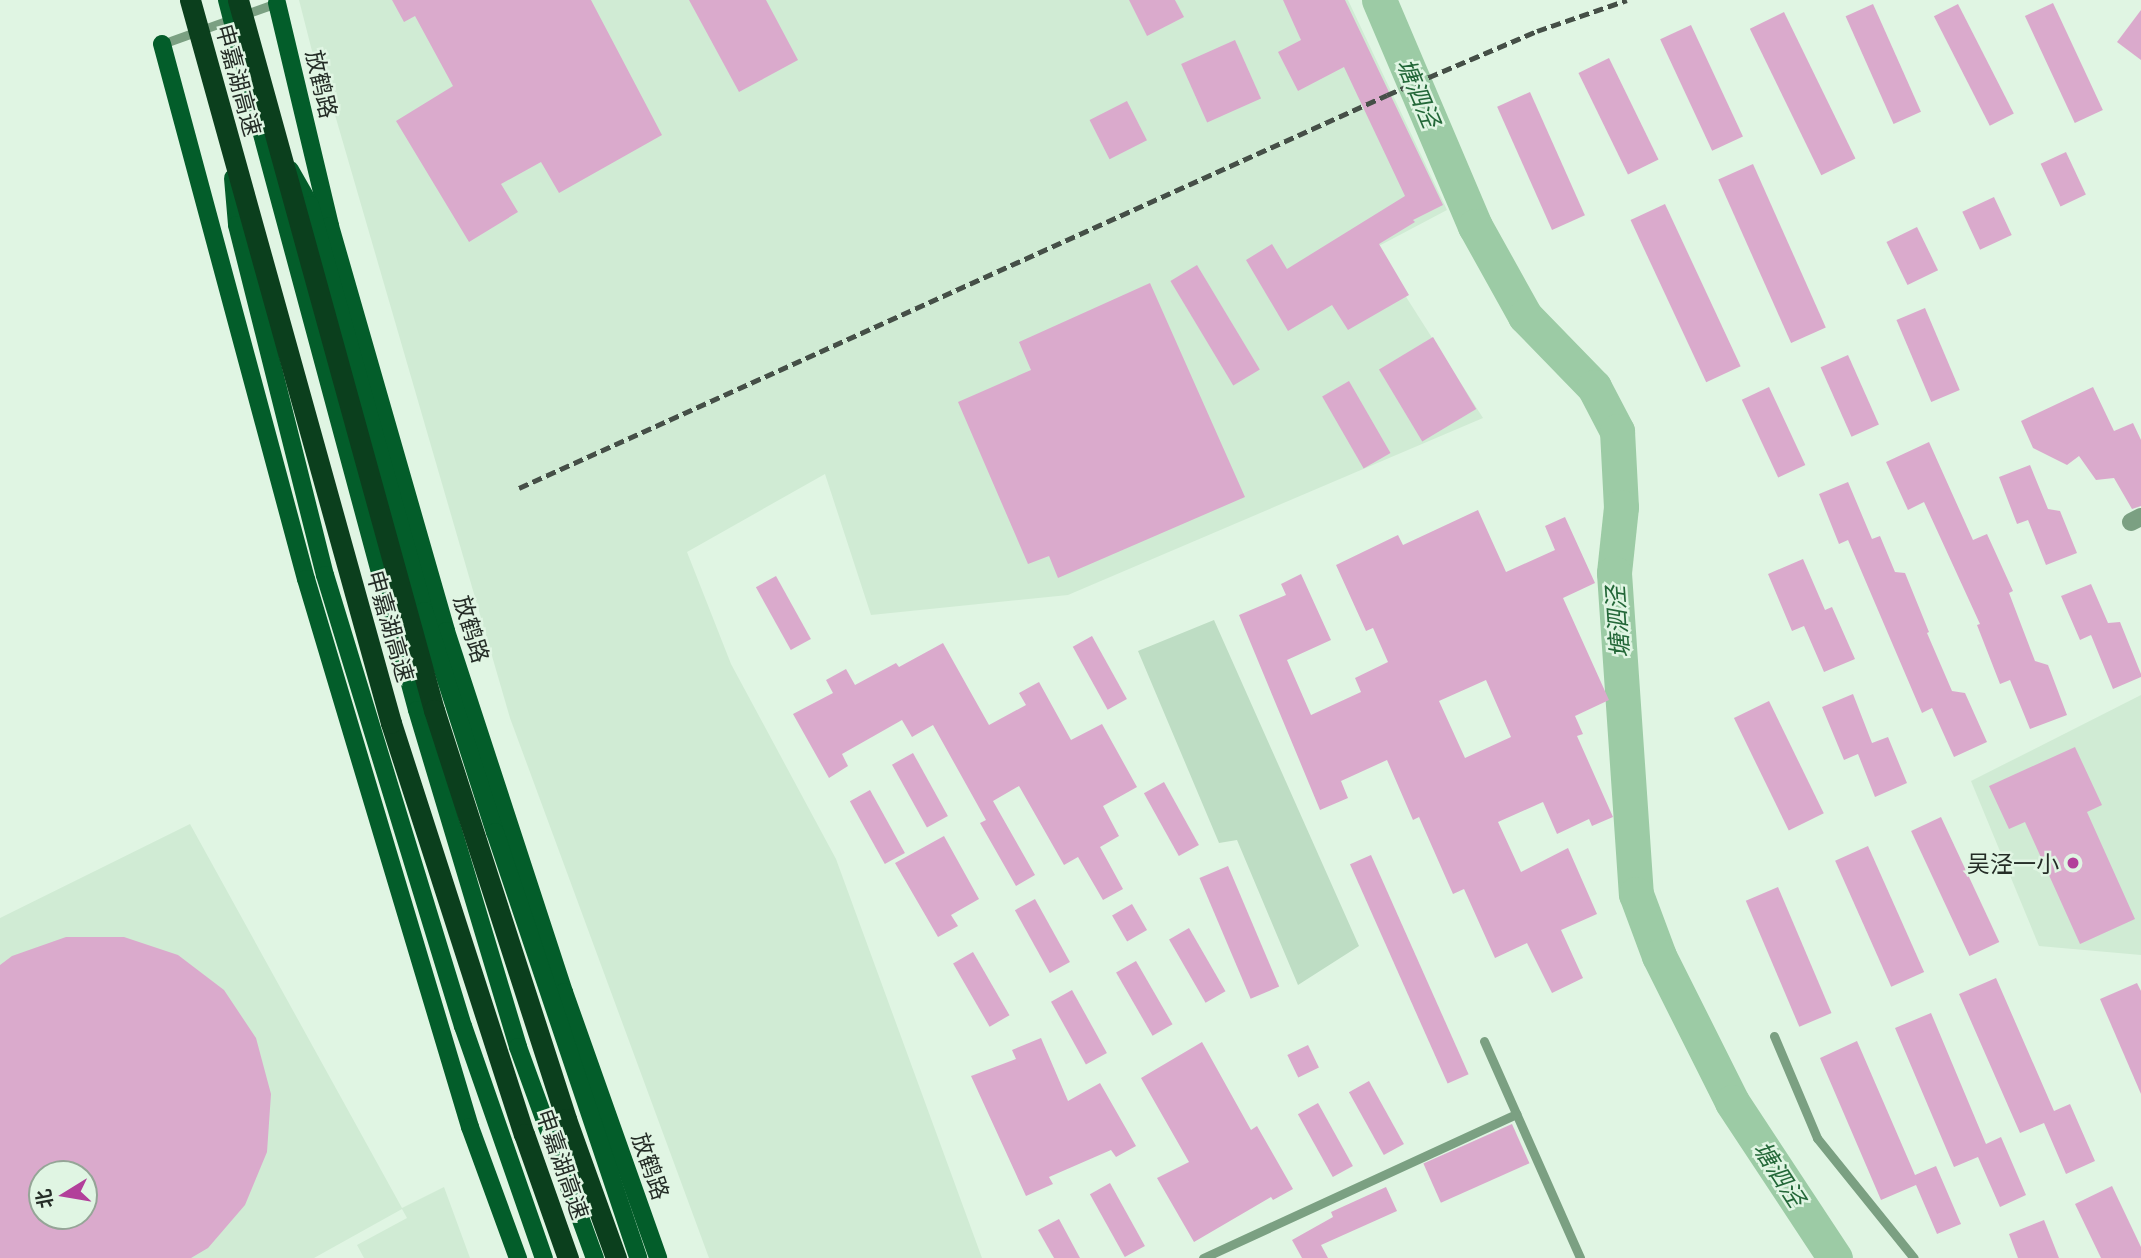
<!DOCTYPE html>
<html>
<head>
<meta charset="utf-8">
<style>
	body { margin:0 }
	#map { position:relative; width:2141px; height:1258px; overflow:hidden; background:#e0f5e3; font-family:"IBM Plex Sans","Noto Sans SC",sans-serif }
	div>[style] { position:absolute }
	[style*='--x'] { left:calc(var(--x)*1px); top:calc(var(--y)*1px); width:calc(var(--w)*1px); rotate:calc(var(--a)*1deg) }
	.built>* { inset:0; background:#d0ebd4 }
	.green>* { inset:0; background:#beddc4 }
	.river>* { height:35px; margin:-17.5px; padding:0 17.5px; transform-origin:17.5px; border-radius:17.5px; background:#9ccba5 }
	.building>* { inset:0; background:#daaacc; transform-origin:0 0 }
	.lane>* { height:9px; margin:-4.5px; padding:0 4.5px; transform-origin:4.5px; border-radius:4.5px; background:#7ba082 }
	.street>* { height:18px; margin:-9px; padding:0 9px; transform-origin:9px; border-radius:9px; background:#7ba082 }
	.primary>* { height:18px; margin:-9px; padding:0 9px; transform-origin:9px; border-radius:9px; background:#035d2a }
	.highway>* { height:21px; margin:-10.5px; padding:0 10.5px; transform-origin:10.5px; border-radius:10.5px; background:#0b3f1d }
	.rail>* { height:5px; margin-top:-2.5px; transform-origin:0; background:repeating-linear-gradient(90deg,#454f47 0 10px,transparent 0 15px) }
	.primary-bridge>* { height:18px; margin:-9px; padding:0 9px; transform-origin:9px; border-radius:9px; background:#035d2a }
	.highway-bridge>* { height:21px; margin:-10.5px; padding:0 10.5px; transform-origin:10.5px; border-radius:10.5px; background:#0b3f1d }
	.dots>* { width:19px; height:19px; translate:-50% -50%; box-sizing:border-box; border:4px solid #e0f5e3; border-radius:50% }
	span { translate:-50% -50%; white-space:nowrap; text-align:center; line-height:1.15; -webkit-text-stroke:5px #e0f5e3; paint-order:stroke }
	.street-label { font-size:23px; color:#242c26 }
	.poi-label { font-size:23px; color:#242c26 }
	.right { translate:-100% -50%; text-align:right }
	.water-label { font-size:24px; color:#236738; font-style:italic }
	.north { position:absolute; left:28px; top:1160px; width:70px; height:70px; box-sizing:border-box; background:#e0f5e3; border:2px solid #95a597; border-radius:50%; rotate:259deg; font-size:19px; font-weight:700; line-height:28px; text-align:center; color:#242c26 }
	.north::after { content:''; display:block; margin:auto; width:24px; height:32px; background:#b2409a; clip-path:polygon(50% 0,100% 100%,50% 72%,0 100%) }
</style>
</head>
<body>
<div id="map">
	<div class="built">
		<i style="clip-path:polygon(299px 0,1348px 0,1447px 210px,1375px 248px,1483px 418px,1068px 595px,871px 615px,825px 474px,687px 552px,731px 664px,836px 859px,982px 1258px,709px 1258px,510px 718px,324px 77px,312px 51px)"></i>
		<i style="clip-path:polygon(2141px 695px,2141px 955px,2039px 946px,1971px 781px)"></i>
		<i style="clip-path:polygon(evenodd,190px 824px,402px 1208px,444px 1187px,470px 1258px,364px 1258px,357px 1245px,407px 1218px,402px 1209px,314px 1258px,0 1258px,0 918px,190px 824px,42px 1174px,84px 1174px,84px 1216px,42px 1216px,42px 1174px)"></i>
	</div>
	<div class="green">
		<i style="clip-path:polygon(1214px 620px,1359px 946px,1298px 985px,1237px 840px,1219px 843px,1138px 651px)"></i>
	</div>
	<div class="river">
		<i style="--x:1379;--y:0;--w:246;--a:67"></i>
		<i style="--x:1475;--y:226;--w:103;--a:60.9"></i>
		<i style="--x:1525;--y:316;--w:99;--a:45.8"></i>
		<i style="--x:1594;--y:387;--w:50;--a:62.4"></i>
		<i style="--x:1617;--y:431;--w:76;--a:87"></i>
		<i style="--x:1621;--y:507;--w:66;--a:96.1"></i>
		<i style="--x:1614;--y:573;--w:322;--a:86.1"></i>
		<i style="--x:1636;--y:894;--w:66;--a:69.6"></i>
		<i style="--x:1659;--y:956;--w:163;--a:63.4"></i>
		<i style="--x:1732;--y:1102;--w:187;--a:56.6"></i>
	</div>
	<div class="building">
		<i style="clip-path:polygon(392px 0,591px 0,662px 135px,559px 193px,541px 162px,501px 184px,518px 212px,469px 242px,396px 121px,453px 86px,415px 16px,404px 22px)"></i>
		<i style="clip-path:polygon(689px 0,766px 0,798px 60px,739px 92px)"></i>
		<i style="clip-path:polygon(1129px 0,1175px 0,1184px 17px,1147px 36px)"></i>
		<i style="clip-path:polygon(1283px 0,1345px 0,1443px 205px,1413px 220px,1415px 222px,1379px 244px,1409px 295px,1348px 330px,1332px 305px,1288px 331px,1246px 260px,1272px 244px,1287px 269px,1405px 196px,1344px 67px,1298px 91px,1278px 52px,1301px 40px)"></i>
		<i style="left:2053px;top:3px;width:118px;height:31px;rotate:65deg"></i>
		<i style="left:1873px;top:4px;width:118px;height:30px;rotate:66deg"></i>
		<i style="left:1958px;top:4px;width:123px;height:27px;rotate:63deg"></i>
		<i style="clip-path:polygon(2141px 10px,2141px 60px,2117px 42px)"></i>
		<i style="left:1784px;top:12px;width:163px;height:38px;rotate:64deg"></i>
		<i style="left:1691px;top:25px;width:123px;height:34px;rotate:65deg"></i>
		<i style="left:1235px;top:40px;width:64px;height:59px;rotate:66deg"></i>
		<i style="left:1609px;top:58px;width:113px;height:34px;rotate:64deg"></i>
		<i style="left:1530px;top:92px;width:135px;height:36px;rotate:66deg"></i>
		<i style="left:1127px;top:101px;width:44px;height:42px;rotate:63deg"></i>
		<i style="left:2066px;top:152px;width:47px;height:28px;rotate:65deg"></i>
		<i style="left:1753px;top:164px;width:179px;height:38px;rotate:66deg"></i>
		<i style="left:1994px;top:197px;width:42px;height:35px;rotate:65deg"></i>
		<i style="left:1665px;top:204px;width:179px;height:38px;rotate:65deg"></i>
		<i style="left:1917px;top:227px;width:48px;height:34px;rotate:64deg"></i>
		<i style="left:1197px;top:265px;width:122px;height:31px;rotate:59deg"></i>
		<i style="clip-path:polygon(1150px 283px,1245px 497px,1058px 578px,1049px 556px,1028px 564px,958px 402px,1031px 370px,1019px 342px)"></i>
		<i style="left:1925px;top:308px;width:89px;height:31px;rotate:67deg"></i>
		<i style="left:1433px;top:337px;width:84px;height:63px;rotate:59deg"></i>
		<i style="left:1848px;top:355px;width:76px;height:30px;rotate:66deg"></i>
		<i style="left:1349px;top:381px;width:83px;height:31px;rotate:60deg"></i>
		<i style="left:1769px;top:387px;width:86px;height:30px;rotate:65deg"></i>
		<i style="clip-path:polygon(2093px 387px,2114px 431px,2133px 423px,2141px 440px,2141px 506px,2132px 509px,2114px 478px,2096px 480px,2079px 456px,2067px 465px,2033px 448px,2021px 421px)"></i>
		<i style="clip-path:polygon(1929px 442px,1973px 540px,1987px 534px,2013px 591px,2009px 593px,2035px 661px,2048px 665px,2067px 715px,2030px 729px,2010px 680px,2000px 684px,1977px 625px,1980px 624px,1924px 502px,1908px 510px,1886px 462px)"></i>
		<i style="clip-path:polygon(2030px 465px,2048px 509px,2060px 511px,2077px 553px,2046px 565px,2028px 520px,2017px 524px,1999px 477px)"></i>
		<i style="clip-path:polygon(1848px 482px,1872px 539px,1880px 536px,1895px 572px,1905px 573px,1929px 632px,1927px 633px,1952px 691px,1965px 693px,1987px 742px,1954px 757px,1932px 708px,1922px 713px,1848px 540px,1839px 544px,1819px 494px)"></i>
		<i style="clip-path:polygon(evenodd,1478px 510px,1506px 572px,1555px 550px,1545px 526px,1565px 517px,1595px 583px,1563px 598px,1609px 700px,1575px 716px,1583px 734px,1577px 736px,1613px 817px,1592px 826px,1589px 819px,1557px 834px,1543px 802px,1498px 822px,1521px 872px,1568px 848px,1597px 914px,1561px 930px,1583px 978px,1552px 993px,1527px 943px,1495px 958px,1464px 889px,1453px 894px,1419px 817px,1413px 820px,1387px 760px,1341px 781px,1348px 798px,1320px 810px,1239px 615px,1286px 595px,1281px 584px,1301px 574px,1331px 640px,1287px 660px,1311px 715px,1361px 692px,1355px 678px,1388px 662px,1373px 628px,1366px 631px,1336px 565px,1398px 535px,1403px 545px,1478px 510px,1486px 680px,1511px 737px,1465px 758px,1439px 701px,1486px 680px)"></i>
		<i style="clip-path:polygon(1803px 559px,1825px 610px,1832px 607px,1855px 659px,1824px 672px,1804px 626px,1792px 631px,1768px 574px)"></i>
		<i style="left:776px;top:576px;width:72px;height:23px;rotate:61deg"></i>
		<i style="clip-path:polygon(2091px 584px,2108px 623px,2120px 622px,2141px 674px,2141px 677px,2113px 689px,2091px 635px,2080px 640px,2061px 596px)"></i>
		<i style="left:1092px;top:636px;width:72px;height:22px;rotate:61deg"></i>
		<i style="clip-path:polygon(943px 643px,989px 725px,1026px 705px,1019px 693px,1039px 682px,1071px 740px,1102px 724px,1137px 787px,1103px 806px,1119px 836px,1100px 847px,1123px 889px,1103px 900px,1078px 857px,1064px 865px,1019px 786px,993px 801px,1035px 875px,1016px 886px,980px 823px,986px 820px,933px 725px,912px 737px,902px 720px,842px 754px,848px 766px,829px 778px,793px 714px,833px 693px,826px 680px,846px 669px,855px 685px,896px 663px,899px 667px)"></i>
		<i style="clip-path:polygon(1853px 694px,1872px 743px,1888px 737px,1907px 783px,1875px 797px,1858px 754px,1844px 760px,1822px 707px)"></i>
		<i style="left:1769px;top:701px;width:125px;height:39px;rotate:64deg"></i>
		<i style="clip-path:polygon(2075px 747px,2102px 805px,2087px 812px,2135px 919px,2080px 944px,2025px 822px,2009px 829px,1989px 786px)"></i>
		<i style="left:913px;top:753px;width:72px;height:24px;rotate:61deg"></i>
		<i style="left:1164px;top:782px;width:72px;height:23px;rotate:61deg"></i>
		<i style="left:870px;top:790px;width:72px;height:23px;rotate:61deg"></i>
		<i style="left:1941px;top:817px;width:138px;height:33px;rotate:65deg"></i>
		<i style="clip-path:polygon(944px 836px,979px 899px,951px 915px,958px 926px,938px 937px,895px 863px)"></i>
		<i style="left:1868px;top:846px;width:138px;height:36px;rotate:66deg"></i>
		<i style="left:1371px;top:855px;width:240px;height:23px;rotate:66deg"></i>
		<i style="left:1228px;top:866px;width:131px;height:31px;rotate:67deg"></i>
		<i style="left:1778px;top:887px;width:137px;height:35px;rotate:67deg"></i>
		<i style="left:1035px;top:899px;width:72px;height:23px;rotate:61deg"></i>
		<i style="left:1132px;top:904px;width:30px;height:23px;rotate:60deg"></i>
		<i style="left:1189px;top:928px;width:73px;height:23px;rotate:60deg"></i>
		<i style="clip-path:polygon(evenodd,66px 937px,124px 937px,178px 955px,224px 990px,256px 1038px,271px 1094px,267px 1152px,245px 1205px,208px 1248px,191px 1258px,0 1258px,0 965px,12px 956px,66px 937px,42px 1174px,84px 1174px,84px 1216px,42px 1216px,42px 1174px)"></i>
		<i style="left:973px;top:952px;width:73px;height:23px;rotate:60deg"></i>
		<i style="left:1136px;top:961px;width:73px;height:23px;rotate:60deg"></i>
		<i style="clip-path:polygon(1996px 978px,2054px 1111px,2070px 1104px,2095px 1161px,2066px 1174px,2044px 1123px,2020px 1133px,1959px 994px)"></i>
		<i style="clip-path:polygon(2137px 983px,2141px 991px,2141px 1094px,2100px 999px)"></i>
		<i style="left:1072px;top:990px;width:72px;height:24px;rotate:61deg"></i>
		<i style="clip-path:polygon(1931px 1013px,1986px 1144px,2001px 1137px,2026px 1195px,2000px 1207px,1978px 1157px,1954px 1167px,1895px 1028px)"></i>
		<i style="clip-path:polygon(1041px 1038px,1068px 1101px,1100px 1083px,1136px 1146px,1116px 1157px,1111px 1150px,1049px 1177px,1053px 1184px,1026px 1196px,971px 1076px,1016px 1059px,1012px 1050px)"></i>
		<i style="clip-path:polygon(1857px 1041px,1915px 1175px,1936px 1166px,1961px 1224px,1937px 1234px,1916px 1185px,1881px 1200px,1820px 1058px)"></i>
		<i style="clip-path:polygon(1202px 1042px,1251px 1130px,1257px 1126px,1293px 1189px,1273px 1200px,1271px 1197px,1194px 1242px,1157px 1178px,1189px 1162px,1141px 1078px)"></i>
		<i style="left:1308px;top:1045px;width:25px;height:23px;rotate:64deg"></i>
		<i style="left:1369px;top:1081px;width:72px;height:23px;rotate:61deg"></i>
		<i style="left:1318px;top:1103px;width:72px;height:23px;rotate:61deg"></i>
		<i style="left:1512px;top:1124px;width:43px;height:97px;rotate:66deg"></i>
		<i style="left:1110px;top:1183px;width:72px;height:23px;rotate:61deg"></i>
		<i style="clip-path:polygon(2112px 1186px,2141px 1247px,2141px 1258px,2101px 1258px,2075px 1204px)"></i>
		<i style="clip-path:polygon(1386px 1187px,1397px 1211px,1321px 1245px,1328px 1258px,1302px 1258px,1292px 1240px,1333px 1217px,1331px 1212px)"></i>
		<i style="clip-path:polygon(1059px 1219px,1080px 1258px,1054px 1258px,1038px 1230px)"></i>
		<i style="clip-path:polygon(2044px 1220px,2059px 1258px,2018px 1258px,2009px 1234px)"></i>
	</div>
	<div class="lane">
		<i style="--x:162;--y:44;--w:124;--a:-19.7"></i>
		<i style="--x:1774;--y:1036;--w:111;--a:67.1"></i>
		<i style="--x:1817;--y:1138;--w:154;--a:51.1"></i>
		<i style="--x:1484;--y:1041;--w:237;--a:66.1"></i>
		<i style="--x:1203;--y:1258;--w:345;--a:-24.7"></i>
	</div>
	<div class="street">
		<i style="--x:2131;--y:522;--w:11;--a:-27"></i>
	</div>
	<div class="primary">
		<i style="--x:277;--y:3;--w:229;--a:76.6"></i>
		<i style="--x:330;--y:226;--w:421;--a:74"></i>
		<i style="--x:446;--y:631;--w:380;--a:71.9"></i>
		<i style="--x:564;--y:992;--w:282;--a:70.5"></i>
		<i style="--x:162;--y:44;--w:554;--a:74.94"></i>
		<i style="--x:306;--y:579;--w:572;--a:73.34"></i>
		<i style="--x:470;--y:1127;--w:140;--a:69.9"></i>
		<i style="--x:256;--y:112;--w:619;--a:74.93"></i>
		<i style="--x:417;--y:710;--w:352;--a:73.3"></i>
		<i style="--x:518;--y:1047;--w:225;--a:70"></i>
		<i style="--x:290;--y:170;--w:40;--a:60.3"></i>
		<i style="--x:310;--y:205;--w:422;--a:74.3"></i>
		<i style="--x:424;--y:611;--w:232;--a:72.2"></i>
		<i style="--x:495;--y:832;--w:449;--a:71.4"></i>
		<i style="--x:233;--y:178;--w:47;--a:85.1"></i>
		<i style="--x:237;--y:225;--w:361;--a:75.9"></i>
		<i style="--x:325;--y:575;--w:472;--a:73"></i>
		<i style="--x:463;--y:1026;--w:246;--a:70.8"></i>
	</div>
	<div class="highway">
		<i style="--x:391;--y:723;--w:432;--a:72.1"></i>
		<i style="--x:524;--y:1134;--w:132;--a:70.5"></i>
	</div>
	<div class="rail">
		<i style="--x:519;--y:488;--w:953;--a:-24.36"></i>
		<i style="--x:1387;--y:95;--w:163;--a:-23.1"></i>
		<i style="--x:1537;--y:31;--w:95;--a:-19"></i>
	</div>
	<div class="primary-bridge">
		<i style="--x:227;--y:0;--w:116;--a:75.5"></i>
	</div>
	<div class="highway-bridge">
		<i style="--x:190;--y:0;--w:750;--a:74.46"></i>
		<i style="--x:238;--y:0;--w:737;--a:74.57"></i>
		<i style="--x:434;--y:710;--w:430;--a:72.1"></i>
		<i style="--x:566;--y:1119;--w:148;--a:70.2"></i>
	</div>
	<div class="dots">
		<i style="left:2073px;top:863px;background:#b2409a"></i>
	</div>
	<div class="street-label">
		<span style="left:239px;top:80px;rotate:75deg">申嘉湖高速</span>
		<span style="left:322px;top:84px;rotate:77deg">放鹤路</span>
		<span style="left:391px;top:626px;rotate:74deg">申嘉湖高速</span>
		<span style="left:472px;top:629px;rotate:73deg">放鹤路</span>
		<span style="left:563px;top:1164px;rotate:71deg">申嘉湖高速</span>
		<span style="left:651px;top:1166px;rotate:71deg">放鹤路</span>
	</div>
	<div class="poi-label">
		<span class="right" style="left:2059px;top:863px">吴泾一小</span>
	</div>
	<div class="water-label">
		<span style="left:1418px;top:93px;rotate:67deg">塘泗泾</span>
		<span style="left:1618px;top:622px;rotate:-94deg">塘泗泾</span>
		<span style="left:1779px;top:1174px;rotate:57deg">塘泗泾</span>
	</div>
	<div class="north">北</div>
</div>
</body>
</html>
